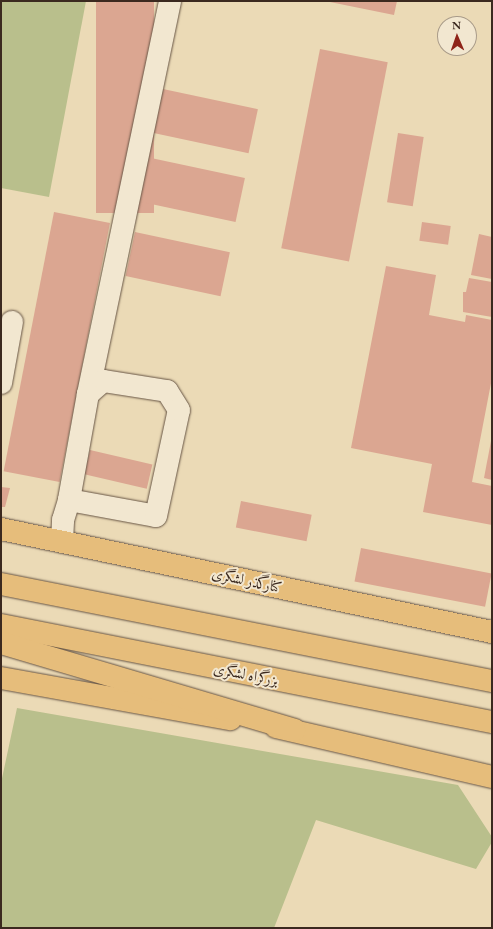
<!DOCTYPE html>
<html>
<head>
<meta charset="utf-8">
<style>
	body { margin:0 }
	#map { position:relative; width:493px; height:929px; overflow:hidden; background:#ebdab6; font-family:"EB Garamond",Amiri,serif }
	div>[style] { position:absolute }
	[style*='--x'] { left:calc(var(--x)*1px); top:calc(var(--y)*1px); width:calc(var(--w)*1px); rotate:calc(var(--a)*1deg) }
	.green>* { inset:0; background:#b9bf8c }
	.building>* { inset:0; background:#dba691; transform-origin:0 0 }
	.roads { filter:drop-shadow(0 0 1px #675545) drop-shadow(0 0 1px #675545) }
	.minor>* { height:22px; margin:-11px; padding:0 11px; transform-origin:11px; border-radius:11px; background:#f2e7d0 }
	.major>* { height:22px; margin:-11px; padding:0 11px; transform-origin:11px; border-radius:11px; background:#e6bd7b }
	.highway>* { height:22px; margin:-11px; padding:0 11px; transform-origin:11px; border-radius:11px; background:#e6bd7b }
	span { translate:-50% -50%; white-space:nowrap; text-align:center; line-height:1.15; -webkit-text-stroke:4px #f2e7d0; paint-order:stroke }
	.street-label { font-size:15px; color:#3b291f }
	.frame { position:absolute; inset:0; border:2px solid #3b291f; pointer-events:none }
	.north { position:absolute; left:437px; top:16px; width:40px; height:40px; box-sizing:border-box; background:#f2e7d0; border:1px solid #a99b89; border-radius:50%; rotate:358deg; font-size:11px; font-weight:700; line-height:16px; text-align:center; color:#3b291f }
	.north::after { content:''; display:block; margin:auto; width:14px; height:18px; background:#8f2418; clip-path:polygon(50% 0,100% 100%,50% 72%,0 100%) }
</style>
</head>
<body>
<div id="map">
	<div class="green">
		<i style="clip-path:polygon(1px 1px,86px 1px,49px 197px,1px 188px)"></i>
		<i style="clip-path:polygon(17px 708px,458px 785px,492px 837px,492px 842px,476px 869px,316px 820px,274px 928px,1px 928px,1px 783px)"></i>
	</div>
	<div class="building">
		<i style="left:96px;top:1px;width:58px;height:212px"></i>
		<i style="clip-path:polygon(325px 1px,397px 1px,394px 15px)"></i>
		<i style="left:320px;top:49px;width:69px;height:203px;rotate:11deg"></i>
		<i style="left:163px;top:89px;width:97px;height:45px;rotate:12deg"></i>
		<i style="left:398px;top:133px;width:26px;height:70px;rotate:9deg"></i>
		<i style="left:151px;top:158px;width:96px;height:45px;rotate:12deg"></i>
		<i style="left:54px;top:212px;width:57px;height:264px;rotate:11deg"></i>
		<i style="left:422px;top:222px;width:29px;height:19px;rotate:8deg"></i>
		<i style="left:135px;top:232px;width:97px;height:45px;rotate:12deg"></i>
		<i style="clip-path:polygon(479px 234px,492px 237px,492px 279px,471px 275px)"></i>
		<i style="clip-path:polygon(386px 266px,436px 275px,429px 315px,465px 322px,466px 315px,492px 320px,492px 378px,472px 482px,492px 486px,492px 525px,423px 512px,432px 464px,351px 448px)"></i>
		<i style="clip-path:polygon(469px 278px,492px 282px,492px 317px,463px 312px,463px 292px,466px 292px)"></i>
		<i style="clip-path:polygon(491px 441px,492px 441px,492px 480px,484px 478px)"></i>
		<i style="left:90px;top:450px;width:64px;height:25px;rotate:13deg"></i>
		<i style="clip-path:polygon(1px 487px,10px 488px,5px 507px,1px 507px)"></i>
		<i style="left:241px;top:501px;width:72px;height:27px;rotate:11deg"></i>
		<i style="left:361px;top:548px;width:133px;height:34px;rotate:11deg"></i>
	</div>
	<div class="roads">
		<div class="minor">
			<i style="--x:1;--y:383;--w:62;--a:-79.8"></i>
			<i style="--x:88;--y:394;--w:401;--a:-78.2"></i>
			<i style="--x:62;--y:541;--w:21;--a:-87"></i>
			<i style="--x:63;--y:520;--w:21;--a:-73"></i>
			<i style="--x:69;--y:500;--w:88;--a:10.4"></i>
			<i style="--x:156;--y:516;--w:108;--a:-77.8"></i>
			<i style="--x:179;--y:410;--w:22;--a:-122"></i>
			<i style="--x:167;--y:391;--w:65;--a:-171.1"></i>
			<i style="--x:103;--y:381;--w:20;--a:139"></i>
			<i style="--x:88;--y:394;--w:108;--a:100.2"></i>
		</div>
		<div class="major">
			<i style="--x:1;--y:529;--w:502;--a:11.85"></i>
			<i style="--x:1;--y:678;--w:233;--a:10.2"></i>
			<i style="--x:276;--y:727;--w:222;--a:13"></i>
		</div>
		<div class="highway">
			<i style="--x:1;--y:584;--w:500;--a:11.18"></i>
			<i style="--x:1;--y:625;--w:500;--a:11.18"></i>
			<i style="--x:1;--y:643;--w:306;--a:16.5"></i>
		</div>
	</div>
	<div class="street-label">
		<span style="left:247px;top:580px;rotate:12deg">کنارگذر لشگری</span>
		<span style="left:246px;top:674px;rotate:11deg">بزرگراه لشگری</span>
	</div>
	<div class="frame"></div>
	<div class="north">N</div>
</div>
</body>
</html>
